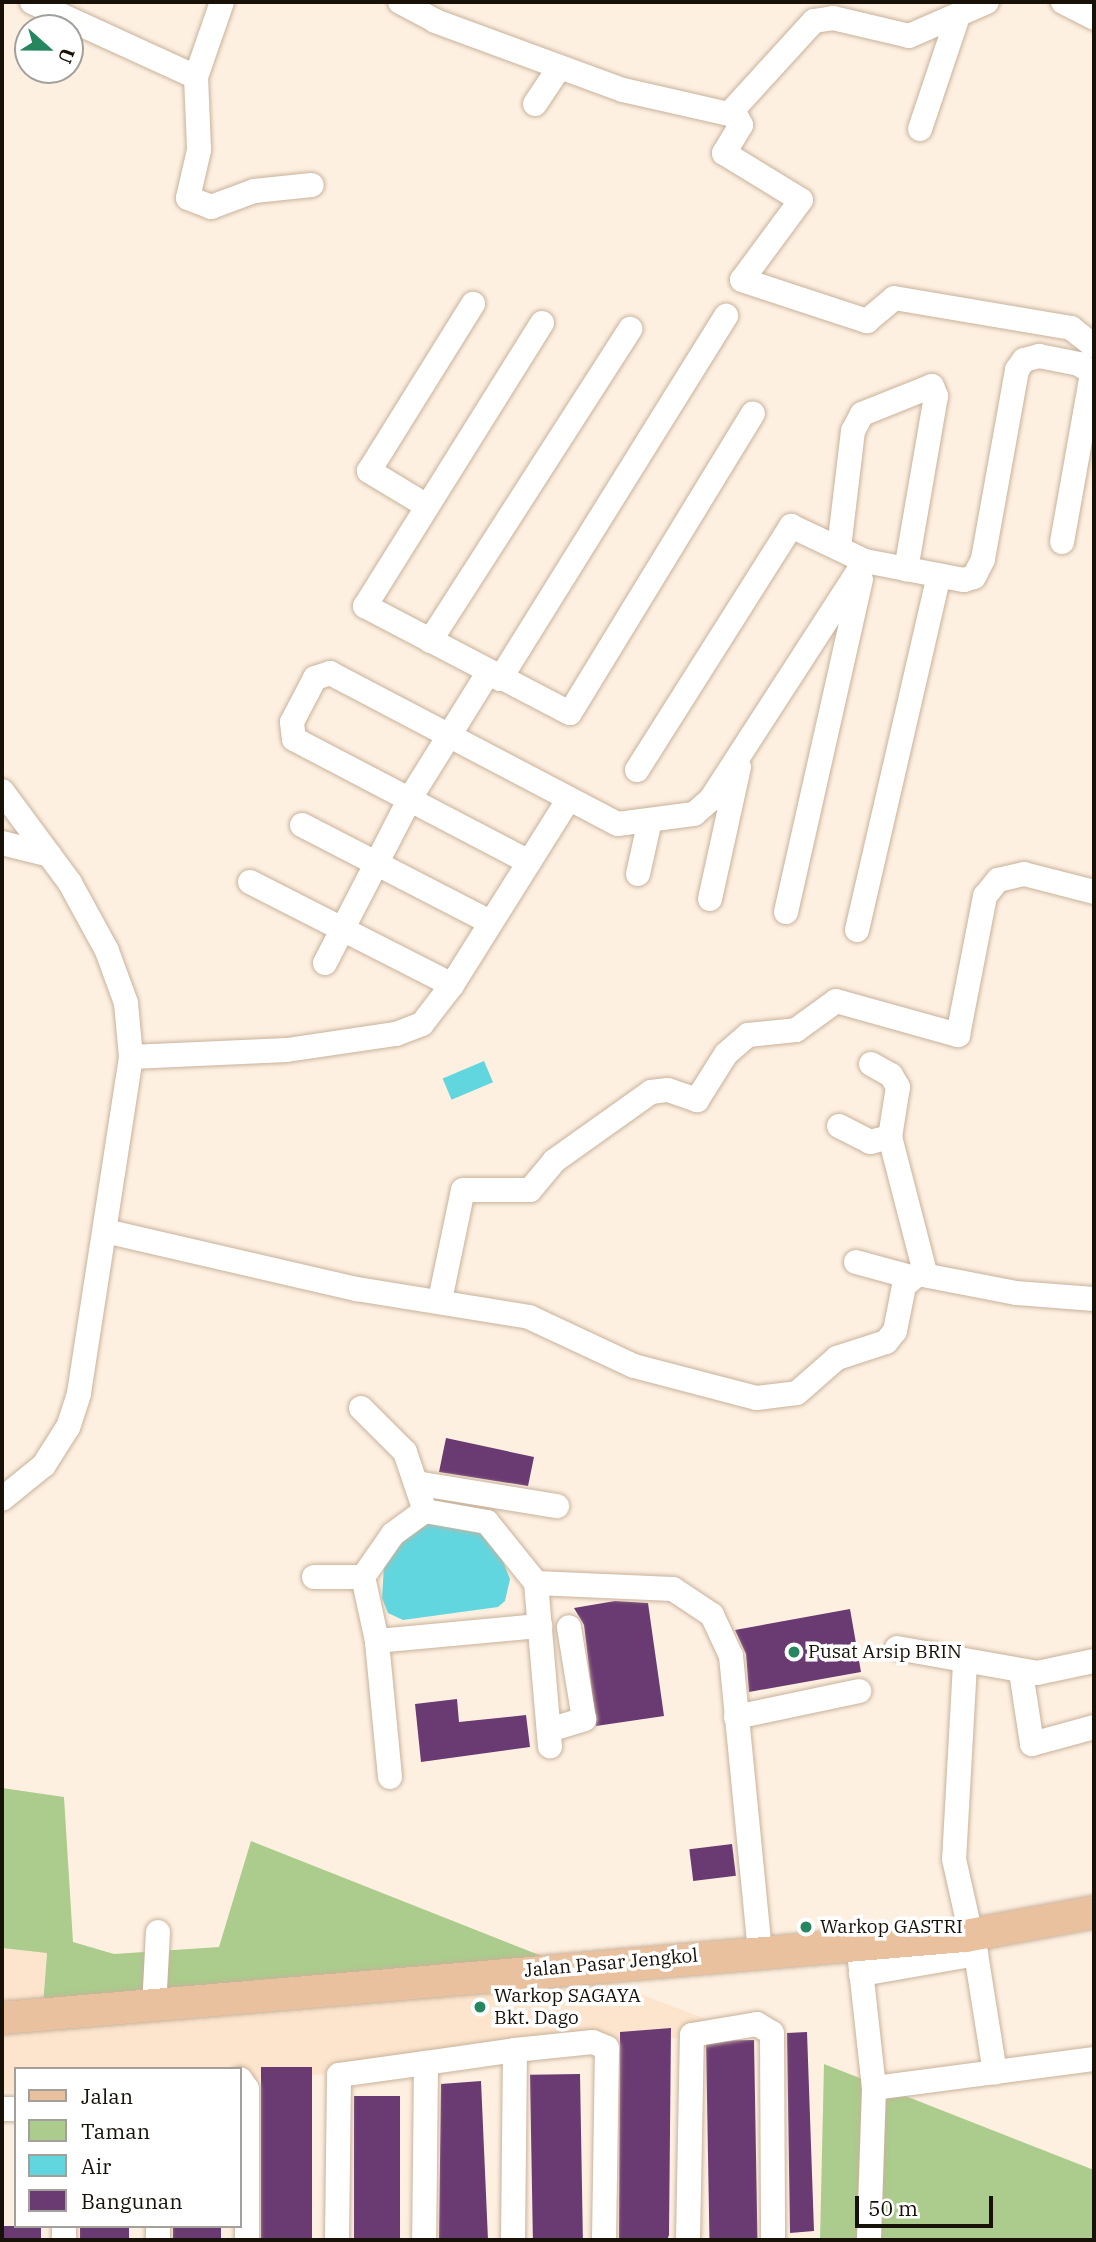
<!DOCTYPE html>
<html>
<head>
<meta charset="utf-8">
<style>
	body { margin:0 }
	#map { position:relative; width:1096px; height:2242px; overflow:hidden; background:#fef0e1; font-family:"IBM Plex Serif",serif }
	div>[style] { position:absolute }
	[style*='--x'] { left:calc(var(--x)*1px); top:calc(var(--y)*1px); width:calc(var(--w)*1px); rotate:calc(var(--a)*1deg) }
	.built>* { inset:0; background:#fde5cd }
	.green>* { inset:0; background:#abcc8c }
	.water>* { inset:0; background:#62d6df; transform-origin:0 0 }
	.building>* { inset:0; background:#6a3a72; transform-origin:0 0 }
	.roads { filter:drop-shadow(0 0 2px #c8b29b) drop-shadow(0 0 2px #c8b29b) }
	.minor>* { height:24px; margin:-12px; padding:0 12px; transform-origin:12px; border-radius:12px; background:#fff }
	.major>* { height:32px; margin:-16px; padding:0 16px; transform-origin:16px; border-radius:16px; background:#eac19e }
	.dots>* { width:19px; height:19px; translate:-50% -50%; box-sizing:border-box; border:4px solid #fff; border-radius:50% }
	span { translate:-50% -50%; white-space:nowrap; text-align:center; line-height:1.15; -webkit-text-stroke:7px #fff; paint-order:stroke }
	.poi-label { font-size:19px; color:#181108 }
	.left { translate:0 -50%; text-align:left }
	.street-label { font-size:19px; color:#181108 }
	.frame { position:absolute; inset:0; border:4px solid #181108; pointer-events:none }
	.legend { position:absolute; left:14px; top:2067px; width:228px; height:161px; box-sizing:border-box; background:#fff; border:2px solid #a3a09c; margin:0; padding:9px 12px; list-style:none; font-size:21px; color:#181108 }
	.legend li { display:flex; align-items:center; gap:14px; height:35px }
	.legend b { width:35px; border:2px solid #a3a09c }
	.north { position:absolute; left:14px; top:14px; width:70px; height:70px; box-sizing:border-box; background:#fff; border:2px solid #a3a09c; border-radius:50%; rotate:111deg; font-size:19px; font-weight:700; line-height:28px; text-align:center; color:#181108 }
	.north::after { content:''; display:block; margin:auto; width:24px; height:32px; background:#25865f; clip-path:polygon(50% 0,100% 100%,50% 72%,0 100%) }
	.scale { position:absolute; left:855px; top:2196px; width:138px; height:32px; box-sizing:border-box; border:4px solid #181108; border-top:0; padding-left:9px; font-size:21px; line-height:24px; white-space:nowrap; color:#181108; -webkit-text-stroke:5px #fff; paint-order:stroke }
</style>
</head>
<body>
<div id="map">
	<div class="built">
		<i style="clip-path:polygon(2px 1948px,47px 1952px,42px 2018px,567px 1966px,737px 2031px,430px 2067px,240px 2080px,240px 2069px,16px 2069px,16px 2092px,2px 2091px)"></i>
	</div>
	<div class="green">
		<i style="clip-path:polygon(2px 1788px,64px 1797px,73px 1942px,114px 1954px,219px 1947px,251px 1841px,567px 1966px,42px 2018px,47px 1953px,2px 1948px)"></i>
		<i style="clip-path:polygon(824px 2064px,1094px 2170px,1094px 2240px,820px 2240px)"></i>
	</div>
	<div class="water">
		<i style="left:484px;top:1061px;width:23px;height:45px;rotate:67deg"></i>
		<i style="clip-path:polygon(429px 1522px,473px 1526px,496px 1544px,510px 1579px,505px 1601px,498px 1607px,403px 1620px,388px 1613px,382px 1598px,384px 1566px,401px 1537px)"></i>
	</div>
	<div class="building">
		<i style="clip-path:polygon(446px 1438px,534px 1457px,528px 1486px,439px 1472px)"></i>
		<i style="clip-path:polygon(615px 1601px,648px 1603px,664px 1716px,596px 1726px,584px 1625px,574px 1608px)"></i>
		<i style="clip-path:polygon(850px 1609px,861px 1672px,749px 1692px,746px 1654px,735px 1630px)"></i>
		<i style="clip-path:polygon(457px 1699px,459px 1722px,526px 1715px,530px 1747px,421px 1762px,415px 1704px)"></i>
		<i style="left:732px;top:1844px;width:32px;height:43px;rotate:83deg"></i>
		<i style="clip-path:polygon(671px 2028px,669px 2235px,667px 2240px,619px 2240px,620px 2032px)"></i>
		<i style="clip-path:polygon(807px 2032px,814px 2231px,790px 2233px,787px 2033px)"></i>
		<i style="left:754px;top:2040px;width:200px;height:48px;rotate:89deg"></i>
		<i style="left:312px;top:2067px;width:173px;height:51px;rotate:90deg"></i>
		<i style="left:580px;top:2074px;width:166px;height:50px;rotate:89deg"></i>
		<i style="clip-path:polygon(481px 2081px,488px 2240px,439px 2240px,441px 2084px)"></i>
		<i style="left:400px;top:2096px;width:144px;height:46px;rotate:90deg"></i>
		<i style="left:2px;top:2226px;width:39px;height:14px"></i>
		<i style="left:80px;top:2226px;width:49px;height:14px"></i>
		<i style="left:173px;top:2226px;width:48px;height:14px"></i>
	</div>
	<div class="roads">
		<div class="minor">
			<i style="--x:32;--y:2;--w:180;--a:24.6"></i>
			<i style="--x:222;--y:2;--w:79;--a:109.1"></i>
			<i style="--x:196;--y:77;--w:73;--a:87.6"></i>
			<i style="--x:199;--y:150;--w:49;--a:102.9"></i>
			<i style="--x:188;--y:198;--w:25;--a:21"></i>
			<i style="--x:211;--y:207;--w:46;--a:-20.4"></i>
			<i style="--x:254;--y:191;--w:58;--a:-5.9"></i>
			<i style="--x:400;--y:2;--w:40;--a:28"></i>
			<i style="--x:435;--y:21;--w:200;--a:20.2"></i>
			<i style="--x:623;--y:90;--w:109;--a:12.8"></i>
			<i style="--x:729;--y:114;--w:126;--a:-47.6"></i>
			<i style="--x:814;--y:21;--w:19;--a:-9"></i>
			<i style="--x:833;--y:18;--w:78;--a:13.3"></i>
			<i style="--x:909;--y:36;--w:85;--a:-23.6"></i>
			<i style="--x:1063;--y:2;--w:35;--a:27"></i>
			<i style="--x:535;--y:104;--w:43;--a:-56.3"></i>
			<i style="--x:734;--y:112;--w:15;--a:62"></i>
			<i style="--x:741;--y:125;--w:33;--a:121"></i>
			<i style="--x:724;--y:153;--w:90;--a:31.4"></i>
			<i style="--x:801;--y:200;--w:99;--a:126.4"></i>
			<i style="--x:742;--y:280;--w:132;--a:18.2"></i>
			<i style="--x:867;--y:321;--w:35;--a:-40"></i>
			<i style="--x:894;--y:298;--w:180;--a:9.6"></i>
			<i style="--x:1071;--y:328;--w:29;--a:38"></i>
			<i style="--x:920;--y:129;--w:116;--a:-71.4"></i>
			<i style="--x:542;--y:323;--w:334;--a:122"></i>
			<i style="--x:365;--y:606;--w:231;--a:27.6"></i>
			<i style="--x:570;--y:713;--w:351;--a:-58.6"></i>
			<i style="--x:427;--y:506;--w:68;--a:-148.9"></i>
			<i style="--x:369;--y:471;--w:197;--a:-58.1"></i>
			<i style="--x:1062;--y:542;--w:172;--a:-79.9"></i>
			<i style="--x:839;--y:548;--w:118;--a:-83.2"></i>
			<i style="--x:853;--y:431;--w:19;--a:-62"></i>
			<i style="--x:862;--y:414;--w:75;--a:-21.8"></i>
			<i style="--x:932;--y:386;--w:11;--a:68"></i>
			<i style="--x:936;--y:396;--w:176;--a:99.8"></i>
			<i style="--x:430;--y:641;--w:371;--a:-57.3"></i>
			<i style="--x:500;--y:679;--w:428;--a:-58.1"></i>
			<i style="--x:637;--y:770;--w:289;--a:-57.7"></i>
			<i style="--x:791;--y:526;--w:82;--a:25.3"></i>
			<i style="--x:865;--y:561;--w:101;--a:10.9"></i>
			<i style="--x:964;--y:580;--w:10;--a:-17"></i>
			<i style="--x:974;--y:577;--w:20;--a:-63"></i>
			<i style="--x:983;--y:559;--w:192;--a:-79.8"></i>
			<i style="--x:1017;--y:370;--w:12;--a:-55"></i>
			<i style="--x:1024;--y:360;--w:16;--a:-15"></i>
			<i style="--x:1039;--y:356;--w:41;--a:11.3"></i>
			<i style="--x:1079;--y:364;--w:18;--a:34"></i>
			<i style="--x:2;--y:791;--w:114;--a:53.5"></i>
			<i style="--x:70;--y:883;--w:77;--a:61.4"></i>
			<i style="--x:107;--y:951;--w:55;--a:69.9"></i>
			<i style="--x:126;--y:1003;--w:54;--a:84.7"></i>
			<i style="--x:131;--y:1057;--w:341;--a:98.8"></i>
			<i style="--x:79;--y:1394;--w:35;--a:108"></i>
			<i style="--x:68;--y:1427;--w:45;--a:122.3"></i>
			<i style="--x:44;--y:1465;--w:54;--a:141"></i>
			<i style="--x:302;--y:825;--w:212;--a:27.3"></i>
			<i style="--x:2;--y:843;--w:49;--a:14"></i>
			<i style="--x:529;--y:862;--w:265;--a:-152.4"></i>
			<i style="--x:294;--y:739;--w:17;--a:-97"></i>
			<i style="--x:292;--y:722;--w:50;--a:-62.4"></i>
			<i style="--x:315;--y:678;--w:16;--a:-18"></i>
			<i style="--x:330;--y:673;--w:325;--a:27.7"></i>
			<i style="--x:618;--y:824;--w:77;--a:-7.5"></i>
			<i style="--x:694;--y:814;--w:23;--a:-41"></i>
			<i style="--x:711;--y:799;--w:283;--a:-57.1"></i>
			<i style="--x:638;--y:874;--w:55;--a:-77.5"></i>
			<i style="--x:250;--y:882;--w:227;--a:27"></i>
			<i style="--x:710;--y:899;--w:135;--a:-77.6"></i>
			<i style="--x:786;--y:912;--w:341;--a:-77.3"></i>
			<i style="--x:857;--y:930;--w:364;--a:-77"></i>
			<i style="--x:325;--y:963;--w:183;--a:-62.7"></i>
			<i style="--x:409;--y:800;--w:150;--a:-58.1"></i>
			<i style="--x:131;--y:1057;--w:156;--a:-2.6"></i>
			<i style="--x:287;--y:1050;--w:110;--a:-8.4"></i>
			<i style="--x:396;--y:1034;--w:28;--a:-21"></i>
			<i style="--x:422;--y:1024;--w:49;--a:-52.4"></i>
			<i style="--x:452;--y:985;--w:218;--a:-57.9"></i>
			<i style="--x:871;--y:1064;--w:23;--a:29"></i>
			<i style="--x:891;--y:1075;--w:14;--a:60"></i>
			<i style="--x:898;--y:1087;--w:51;--a:99.1"></i>
			<i style="--x:890;--y:1137;--w:139;--a:75.5"></i>
			<i style="--x:839;--y:1126;--w:35;--a:27"></i>
			<i style="--x:870;--y:1142;--w:21;--a:-14"></i>
			<i style="--x:105;--y:1231;--w:259;--a:13"></i>
			<i style="--x:357;--y:1289;--w:174;--a:9.2"></i>
			<i style="--x:529;--y:1317;--w:116;--a:25"></i>
			<i style="--x:634;--y:1366;--w:127;--a:14.6"></i>
			<i style="--x:757;--y:1398;--w:40;--a:-7.1"></i>
			<i style="--x:797;--y:1393;--w:53;--a:-41.2"></i>
			<i style="--x:837;--y:1358;--w:52;--a:-18.1"></i>
			<i style="--x:886;--y:1342;--w:14;--a:-51"></i>
			<i style="--x:895;--y:1331;--w:46;--a:-78.7"></i>
			<i style="--x:904;--y:1286;--w:18;--a:-41"></i>
			<i style="--x:918;--y:1274;--w:100;--a:11"></i>
			<i style="--x:1016;--y:1293;--w:78;--a:4.4"></i>
			<i style="--x:856;--y:1262;--w:57;--a:15.3"></i>
			<i style="--x:440;--y:1300;--w:112;--a:-78.2"></i>
			<i style="--x:463;--y:1190;--w:67;--a:0"></i>
			<i style="--x:530;--y:1190;--w:38;--a:-50"></i>
			<i style="--x:554;--y:1161;--w:119;--a:-35.4"></i>
			<i style="--x:651;--y:1092;--w:17;--a:-7"></i>
			<i style="--x:668;--y:1090;--w:31;--a:19"></i>
			<i style="--x:697;--y:1100;--w:54;--a:-57.8"></i>
			<i style="--x:726;--y:1054;--w:29;--a:-41"></i>
			<i style="--x:748;--y:1035;--w:48;--a:-5.9"></i>
			<i style="--x:796;--y:1030;--w:49;--a:-35.9"></i>
			<i style="--x:836;--y:1001;--w:127;--a:15.6"></i>
			<i style="--x:958;--y:1035;--w:142;--a:-79"></i>
			<i style="--x:985;--y:896;--w:21;--a:-51"></i>
			<i style="--x:998;--y:880;--w:27;--a:-13"></i>
			<i style="--x:1024;--y:874;--w:72;--a:14.4"></i>
			<i style="--x:361;--y:1408;--w:62;--a:45"></i>
			<i style="--x:405;--y:1452;--w:62;--a:71.3"></i>
			<i style="--x:425;--y:1511;--w:63;--a:10.1"></i>
			<i style="--x:487;--y:1522;--w:78;--a:51.2"></i>
			<i style="--x:536;--y:1583;--w:137;--a:2.5"></i>
			<i style="--x:673;--y:1589;--w:47;--a:33.7"></i>
			<i style="--x:712;--y:1615;--w:45;--a:65.1"></i>
			<i style="--x:731;--y:1656;--w:295;--a:84.4"></i>
			<i style="--x:416;--y:1483;--w:143;--a:9.3"></i>
			<i style="--x:314;--y:1577;--w:49;--a:0"></i>
			<i style="--x:536;--y:1583;--w:164;--a:85.1"></i>
			<i style="--x:377;--y:1641;--w:66;--a:-102.3"></i>
			<i style="--x:363;--y:1577;--w:52;--a:-55.1"></i>
			<i style="--x:393;--y:1534;--w:39;--a:-36"></i>
			<i style="--x:897;--y:1648;--w:142;--a:10.1"></i>
			<i style="--x:1037;--y:1673;--w:58;--a:-11.9"></i>
			<i style="--x:965;--y:1664;--w:195;--a:93.2"></i>
			<i style="--x:954;--y:1859;--w:78;--a:77.4"></i>
			<i style="--x:1021;--y:1672;--w:73;--a:81.3"></i>
			<i style="--x:1032;--y:1744;--w:64;--a:-15.3"></i>
			<i style="--x:736;--y:1717;--w:126;--a:-11.9"></i>
			<i style="--x:549;--y:1730;--w:37;--a:-17"></i>
			<i style="--x:584;--y:1719;--w:93;--a:-99.3"></i>
			<i style="--x:390;--y:1777;--w:137;--a:-95.5"></i>
			<i style="--x:377;--y:1641;--w:164;--a:-5.3"></i>
			<i style="--x:858;--y:1943;--w:146;--a:83.7"></i>
			<i style="--x:874;--y:2088;--w:152;--a:91.9"></i>
			<i style="--x:861;--y:1974;--w:117;--a:-9.9"></i>
			<i style="--x:976;--y:1954;--w:120;--a:80.9"></i>
			<i style="--x:154;--y:2008;--w:76;--a:-87"></i>
			<i style="--x:426;--y:2063;--w:90;--a:-8.3"></i>
			<i style="--x:240;--y:2079;--w:12;--a:55"></i>
			<i style="--x:247;--y:2089;--w:151;--a:90"></i>
			<i style="--x:874;--y:2088;--w:222;--a:-7.5"></i>
			<i style="--x:2;--y:2109;--w:14;--a:0"></i>
			<i style="--x:64;--y:2240;--w:14;--a:-90"></i>
			<i style="--x:158;--y:2240;--w:14;--a:-90"></i>
			<i style="--x:337;--y:2240;--w:165;--a:-89.3"></i>
			<i style="--x:339;--y:2075;--w:88;--a:-7.9"></i>
			<i style="--x:426;--y:2063;--w:177;--a:90.6"></i>
			<i style="--x:513;--y:2240;--w:190;--a:-89.4"></i>
			<i style="--x:515;--y:2050;--w:78;--a:-5.9"></i>
			<i style="--x:593;--y:2042;--w:15;--a:23"></i>
			<i style="--x:607;--y:2048;--w:192;--a:90.9"></i>
			<i style="--x:688;--y:2240;--w:205;--a:-88.9"></i>
			<i style="--x:692;--y:2035;--w:66;--a:-9.6"></i>
			<i style="--x:757;--y:2024;--w:17;--a:31"></i>
			<i style="--x:772;--y:2033;--w:207;--a:89.7"></i>
		</div>
		<div class="major">
			<i style="--x:2;--y:2018;--w:966;--a:-4.87"></i>
			<i style="--x:965;--y:1936;--w:131;--a:-10.5"></i>
		</div>
	</div>
	<div class="dots">
		<i style="left:794px;top:1652px;background:#25865f"></i>
		<i style="left:806px;top:1927px;background:#25865f"></i>
		<i style="left:480px;top:2007px;background:#25865f"></i>
	</div>
	<div class="poi-label">
		<span class="left" style="left:808px;top:1652px">Pusat Arsip BRIN</span>
		<span class="left" style="left:820px;top:1927px">Warkop GASTRI</span>
		<span class="left" style="left:494px;top:2007px">Warkop SAGAYA<br>Bkt. Dago</span>
	</div>
	<div class="street-label">
		<span style="left:611px;top:1963px;rotate:-5deg">Jalan Pasar Jengkol</span>
	</div>
	<div class="frame"></div>
	<ul class="legend">
	<li><b style="height:9px;background:#eac19e"></b>Jalan</li>
	<li><b style="height:19px;background:#abcc8c"></b>Taman</li>
	<li><b style="height:19px;background:#62d6df"></b>Air</li>
	<li><b style="height:19px;background:#6a3a72"></b>Bangunan</li>
	</ul>
	<div class="north">U</div>
	<div class="scale">50 m</div>
</div>
</body>
</html>
